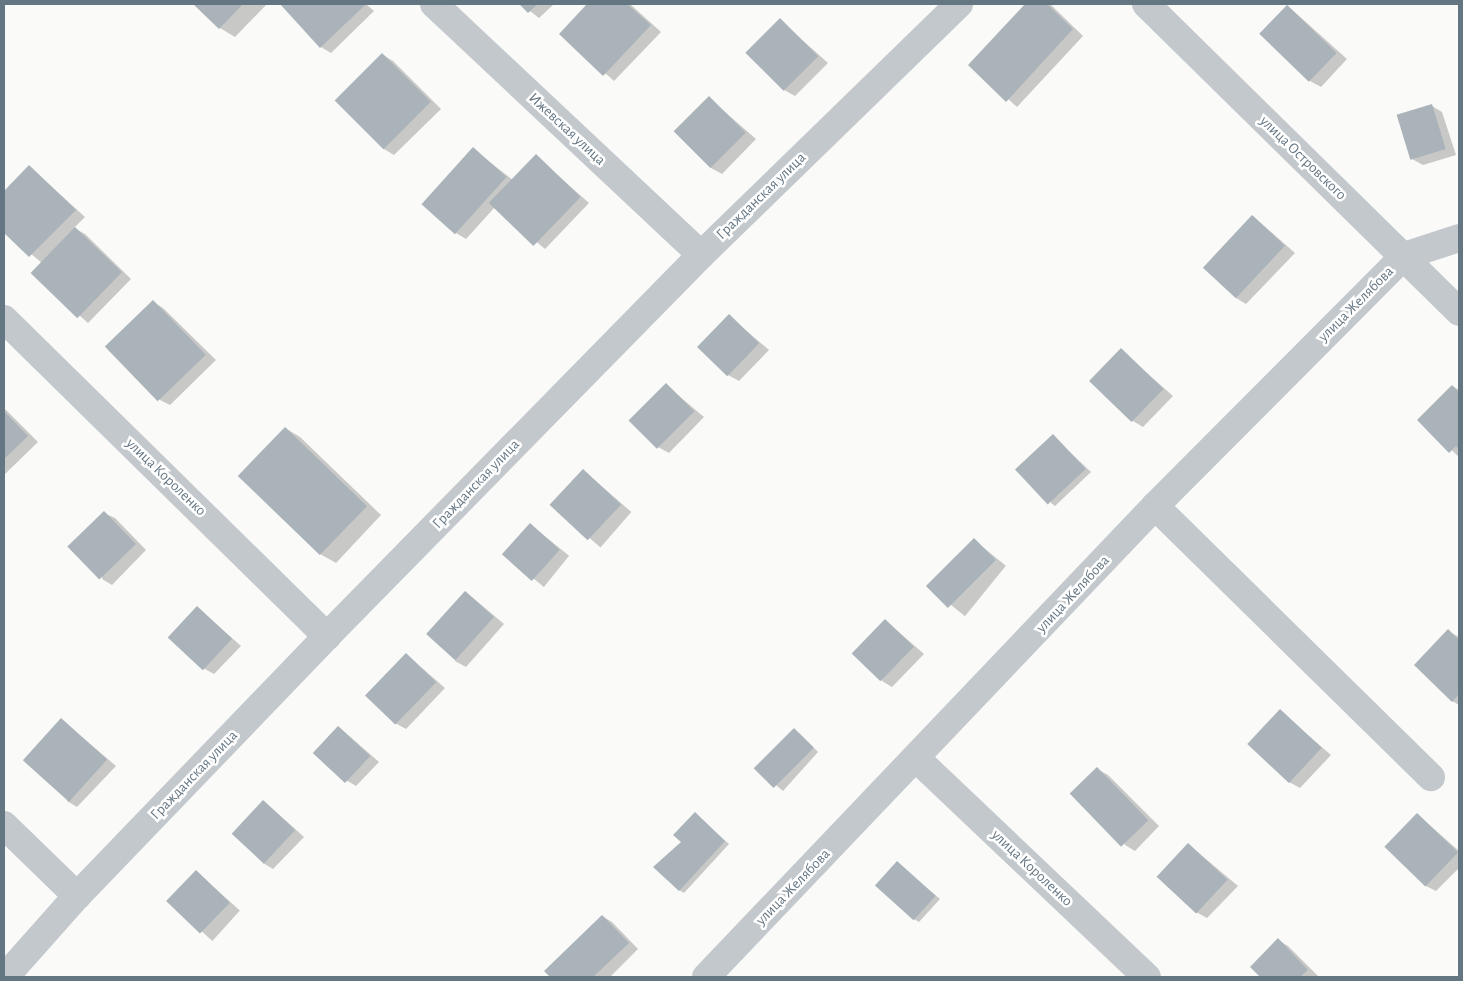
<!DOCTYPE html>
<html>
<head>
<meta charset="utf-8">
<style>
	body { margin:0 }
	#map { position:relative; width:1463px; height:981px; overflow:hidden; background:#fafaf8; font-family:"Alegreya Sans",sans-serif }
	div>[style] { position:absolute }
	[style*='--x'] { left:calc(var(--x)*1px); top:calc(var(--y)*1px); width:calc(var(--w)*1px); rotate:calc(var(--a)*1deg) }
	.shadow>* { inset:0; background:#0003; transform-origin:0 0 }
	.building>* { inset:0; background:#aab3b9; transform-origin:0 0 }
	.minor>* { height:28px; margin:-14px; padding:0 14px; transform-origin:14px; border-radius:14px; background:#c3c8cc }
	span { translate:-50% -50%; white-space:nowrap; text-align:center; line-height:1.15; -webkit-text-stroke:5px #fff; paint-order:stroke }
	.street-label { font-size:15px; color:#657683 }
	.frame { position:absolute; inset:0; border:5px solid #657683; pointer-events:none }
</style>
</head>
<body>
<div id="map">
	<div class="shadow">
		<i style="clip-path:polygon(195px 4px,267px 4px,235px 37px,220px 28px)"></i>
		<i style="clip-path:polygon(282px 4px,366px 4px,374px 11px,331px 53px,321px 47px)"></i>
		<i style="clip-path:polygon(521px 4px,554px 4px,539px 18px)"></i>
		<i style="clip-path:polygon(589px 4px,630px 4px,661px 32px,614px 81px,561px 34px)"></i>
		<i style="clip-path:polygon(1026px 4px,1050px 4px,1083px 36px,1017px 107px,970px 65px)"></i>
		<i style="clip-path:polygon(1288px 6px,1347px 59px,1321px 87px,1310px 81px)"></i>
		<i style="clip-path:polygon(780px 20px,828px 63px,795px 96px,784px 90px)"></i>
		<i style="clip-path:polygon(383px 55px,393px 61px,441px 109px,394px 155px,384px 149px,336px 101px)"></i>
		<i style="clip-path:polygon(709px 98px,756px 139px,722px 174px,711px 168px,675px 132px)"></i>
		<i style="clip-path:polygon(1432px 106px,1442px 112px,1456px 155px,1423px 165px,1412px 159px)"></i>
		<i style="clip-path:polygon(473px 149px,513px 180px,536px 156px,589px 203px,545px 249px,495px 207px,466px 239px,456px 233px)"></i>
		<i style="clip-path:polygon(29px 166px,85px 217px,74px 228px,85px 234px,131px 279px,88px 323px,32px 273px,42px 263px,4px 231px,4px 193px)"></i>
		<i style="clip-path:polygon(1253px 216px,1295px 253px,1246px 304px,1236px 298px)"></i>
		<i style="clip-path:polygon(153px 302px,163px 308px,216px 360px,170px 405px,160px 400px,106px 347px)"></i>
		<i style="clip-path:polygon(729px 316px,769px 350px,739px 381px,728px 375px)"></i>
		<i style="clip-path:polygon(1121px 350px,1173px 396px,1143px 427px,1133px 421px)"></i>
		<i style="clip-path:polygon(666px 385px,704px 417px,669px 453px,658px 447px)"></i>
		<i style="clip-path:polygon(1452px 386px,1459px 390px,1459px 457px,1419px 420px)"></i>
		<i style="clip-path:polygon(4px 408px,38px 442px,4px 475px)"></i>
		<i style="clip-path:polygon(285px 428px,300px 437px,381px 515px,336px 563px,320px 554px,239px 476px)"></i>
		<i style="clip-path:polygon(1053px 436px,1091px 472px,1055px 506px,1051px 503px)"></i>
		<i style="left:583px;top:470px;width:64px;height:47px;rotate:41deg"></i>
		<i style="clip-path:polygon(104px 513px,115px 518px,146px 550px,112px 585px,102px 579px)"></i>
		<i style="left:531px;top:525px;width:49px;height:40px;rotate:39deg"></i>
		<i style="left:974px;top:540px;width:41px;height:65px;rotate:39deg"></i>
		<i style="clip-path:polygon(466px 592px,504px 624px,466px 667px,455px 661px)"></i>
		<i style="clip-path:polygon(197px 607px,241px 646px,214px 674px,203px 668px)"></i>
		<i style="clip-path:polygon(885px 620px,924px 654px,892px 687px,882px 681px)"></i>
		<i style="clip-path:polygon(1448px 631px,1459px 637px,1459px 705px,1452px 701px)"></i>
		<i style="clip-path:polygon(406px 654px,445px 688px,406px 729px,395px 723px)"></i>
		<i style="clip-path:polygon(1280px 711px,1331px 755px,1300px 788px,1289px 782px)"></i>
		<i style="clip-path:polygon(61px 719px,116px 766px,77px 807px,67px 801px)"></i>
		<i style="clip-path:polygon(339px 727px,379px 762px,356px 786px,346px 780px)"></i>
		<i style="clip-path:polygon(799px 733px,818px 752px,783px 791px,758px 770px)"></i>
		<i style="clip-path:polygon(1097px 769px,1108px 775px,1159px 826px,1135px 851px,1125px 845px)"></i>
		<i style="clip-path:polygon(264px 801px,304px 837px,273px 869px,263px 863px)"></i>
		<i style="clip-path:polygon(695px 814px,729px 844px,684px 893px,679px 890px,683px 842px)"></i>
		<i style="clip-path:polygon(1417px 814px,1459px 851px,1459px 868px,1436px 891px,1426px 886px)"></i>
		<i style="clip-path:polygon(1188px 844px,1238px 886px,1207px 918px,1196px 912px)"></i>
		<i style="clip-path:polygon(897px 863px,940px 899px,919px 922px,914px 919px)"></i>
		<i style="left:196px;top:871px;width:59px;height:41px;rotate:42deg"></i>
		<i style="clip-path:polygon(602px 916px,612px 922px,638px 949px,610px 977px,551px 977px,546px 971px)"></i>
		<i style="clip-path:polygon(1278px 940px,1288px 946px,1318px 976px,1262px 977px,1252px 967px)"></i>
	</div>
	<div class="building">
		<i style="clip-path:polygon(193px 4px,243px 4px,219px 29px)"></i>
		<i style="clip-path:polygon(280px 4px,364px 4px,365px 5px,320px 48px)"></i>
		<i style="clip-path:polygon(519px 4px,538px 4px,528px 13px)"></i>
		<i style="clip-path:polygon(587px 4px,627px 4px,651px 25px,603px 76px,559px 34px)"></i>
		<i style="clip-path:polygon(1025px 4px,1047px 4px,1073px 29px,1006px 102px,968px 65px)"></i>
		<i style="left:1287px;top:5px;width:69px;height:40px;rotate:44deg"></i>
		<i style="left:780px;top:18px;width:54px;height:49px;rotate:45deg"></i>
		<i style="left:382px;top:53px;width:69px;height:67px;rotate:45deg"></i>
		<i style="left:709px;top:96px;width:52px;height:50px;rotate:45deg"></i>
		<i style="left:1432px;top:104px;width:47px;height:37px;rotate:73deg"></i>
		<i style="left:473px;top:147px;width:45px;height:77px;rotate:42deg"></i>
		<i style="left:536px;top:154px;width:62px;height:68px;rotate:44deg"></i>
		<i style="clip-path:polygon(29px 165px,76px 210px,29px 257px,4px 233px,4px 191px)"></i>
		<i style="left:1252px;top:215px;width:45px;height:72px;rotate:43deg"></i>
		<i style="left:75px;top:227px;width:65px;height:64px;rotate:44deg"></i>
		<i style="left:153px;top:300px;width:76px;height:67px;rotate:46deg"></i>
		<i style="left:729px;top:314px;width:42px;height:46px;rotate:44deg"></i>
		<i style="left:1121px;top:348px;width:59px;height:46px;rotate:44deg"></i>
		<i style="left:666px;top:383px;width:40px;height:53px;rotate:45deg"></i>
		<i style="clip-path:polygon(1452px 385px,1459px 392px,1459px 450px,1456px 446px,1449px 453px,1417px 420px)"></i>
		<i style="clip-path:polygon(4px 411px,28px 436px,4px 459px)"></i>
		<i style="left:285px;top:427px;width:114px;height:68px;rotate:44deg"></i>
		<i style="left:1053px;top:434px;width:48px;height:52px;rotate:47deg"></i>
		<i style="left:583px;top:469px;width:52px;height:49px;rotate:43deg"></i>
		<i style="left:104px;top:511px;width:46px;height:51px;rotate:46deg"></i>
		<i style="left:530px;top:523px;width:40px;height:42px;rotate:42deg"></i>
		<i style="left:974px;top:538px;width:31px;height:68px;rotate:45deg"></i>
		<i style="left:465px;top:591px;width:39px;height:58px;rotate:42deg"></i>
		<i style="left:197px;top:606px;width:48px;height:43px;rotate:43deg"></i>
		<i style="left:885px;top:619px;width:40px;height:48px;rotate:44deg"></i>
		<i style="clip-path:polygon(1448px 629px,1459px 640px,1459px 694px,1452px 702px,1414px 665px)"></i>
		<i style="left:406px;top:653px;width:42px;height:59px;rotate:44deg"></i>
		<i style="left:1280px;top:709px;width:57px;height:48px;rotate:43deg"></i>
		<i style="left:61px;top:718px;width:62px;height:57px;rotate:42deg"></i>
		<i style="left:338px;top:726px;width:44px;height:37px;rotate:43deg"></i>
		<i style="left:794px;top:728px;width:28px;height:57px;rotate:45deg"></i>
		<i style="left:1097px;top:767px;width:74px;height:38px;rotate:46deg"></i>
		<i style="left:263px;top:800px;width:44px;height:46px;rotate:43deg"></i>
		<i style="clip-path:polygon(695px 812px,725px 841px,679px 891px,653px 867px,681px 842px,673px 835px)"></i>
		<i style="left:1417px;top:813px;width:57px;height:47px;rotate:44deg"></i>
		<i style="left:1188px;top:843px;width:54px;height:46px;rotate:43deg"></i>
		<i style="left:897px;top:861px;width:52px;height:33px;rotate:42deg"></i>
		<i style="left:196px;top:870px;width:47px;height:43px;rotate:44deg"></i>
		<i style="clip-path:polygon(602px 915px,629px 943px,593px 977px,550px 977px,544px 971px)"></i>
		<i style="clip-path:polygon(1278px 938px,1308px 970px,1300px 977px,1260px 977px,1250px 967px)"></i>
	</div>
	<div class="minor">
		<i style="--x:434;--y:4;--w:366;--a:43.2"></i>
		<i style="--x:1146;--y:4;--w:439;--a:44.5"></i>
		<i style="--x:4;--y:319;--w:453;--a:44.5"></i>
		<i style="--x:1155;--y:506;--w:387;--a:44.5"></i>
		<i style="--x:917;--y:759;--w:317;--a:43.5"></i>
		<i style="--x:4;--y:825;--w:102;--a:44.2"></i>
		<i style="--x:5;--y:977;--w:108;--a:-48.4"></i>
		<i style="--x:77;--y:896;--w:361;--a:-46.1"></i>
		<i style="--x:327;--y:636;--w:534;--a:-45.53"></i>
		<i style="--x:701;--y:255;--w:360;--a:-44.2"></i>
		<i style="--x:706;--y:977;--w:651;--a:-46.37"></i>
		<i style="--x:1155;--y:506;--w:353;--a:-45.1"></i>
		<i style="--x:1404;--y:256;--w:58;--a:-18.1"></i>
	</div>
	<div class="street-label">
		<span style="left:567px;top:129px;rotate:43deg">Ижевская улица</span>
		<span style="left:1303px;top:158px;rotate:44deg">улица Островского</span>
		<span style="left:761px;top:196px;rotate:-44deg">Гражданская улица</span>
		<span style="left:1356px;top:304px;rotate:-45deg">улица Желябова</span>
		<span style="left:166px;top:477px;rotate:44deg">улица Короленко</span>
		<span style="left:476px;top:484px;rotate:-46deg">Гражданская улица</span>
		<span style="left:1073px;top:594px;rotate:-47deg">улица Желябова</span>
		<span style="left:194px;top:775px;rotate:-46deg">Гражданская улица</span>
		<span style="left:1032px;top:868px;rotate:43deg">улица Короленко</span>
		<span style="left:793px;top:887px;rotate:-46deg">улица Желябова</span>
	</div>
	<div class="frame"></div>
</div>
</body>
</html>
